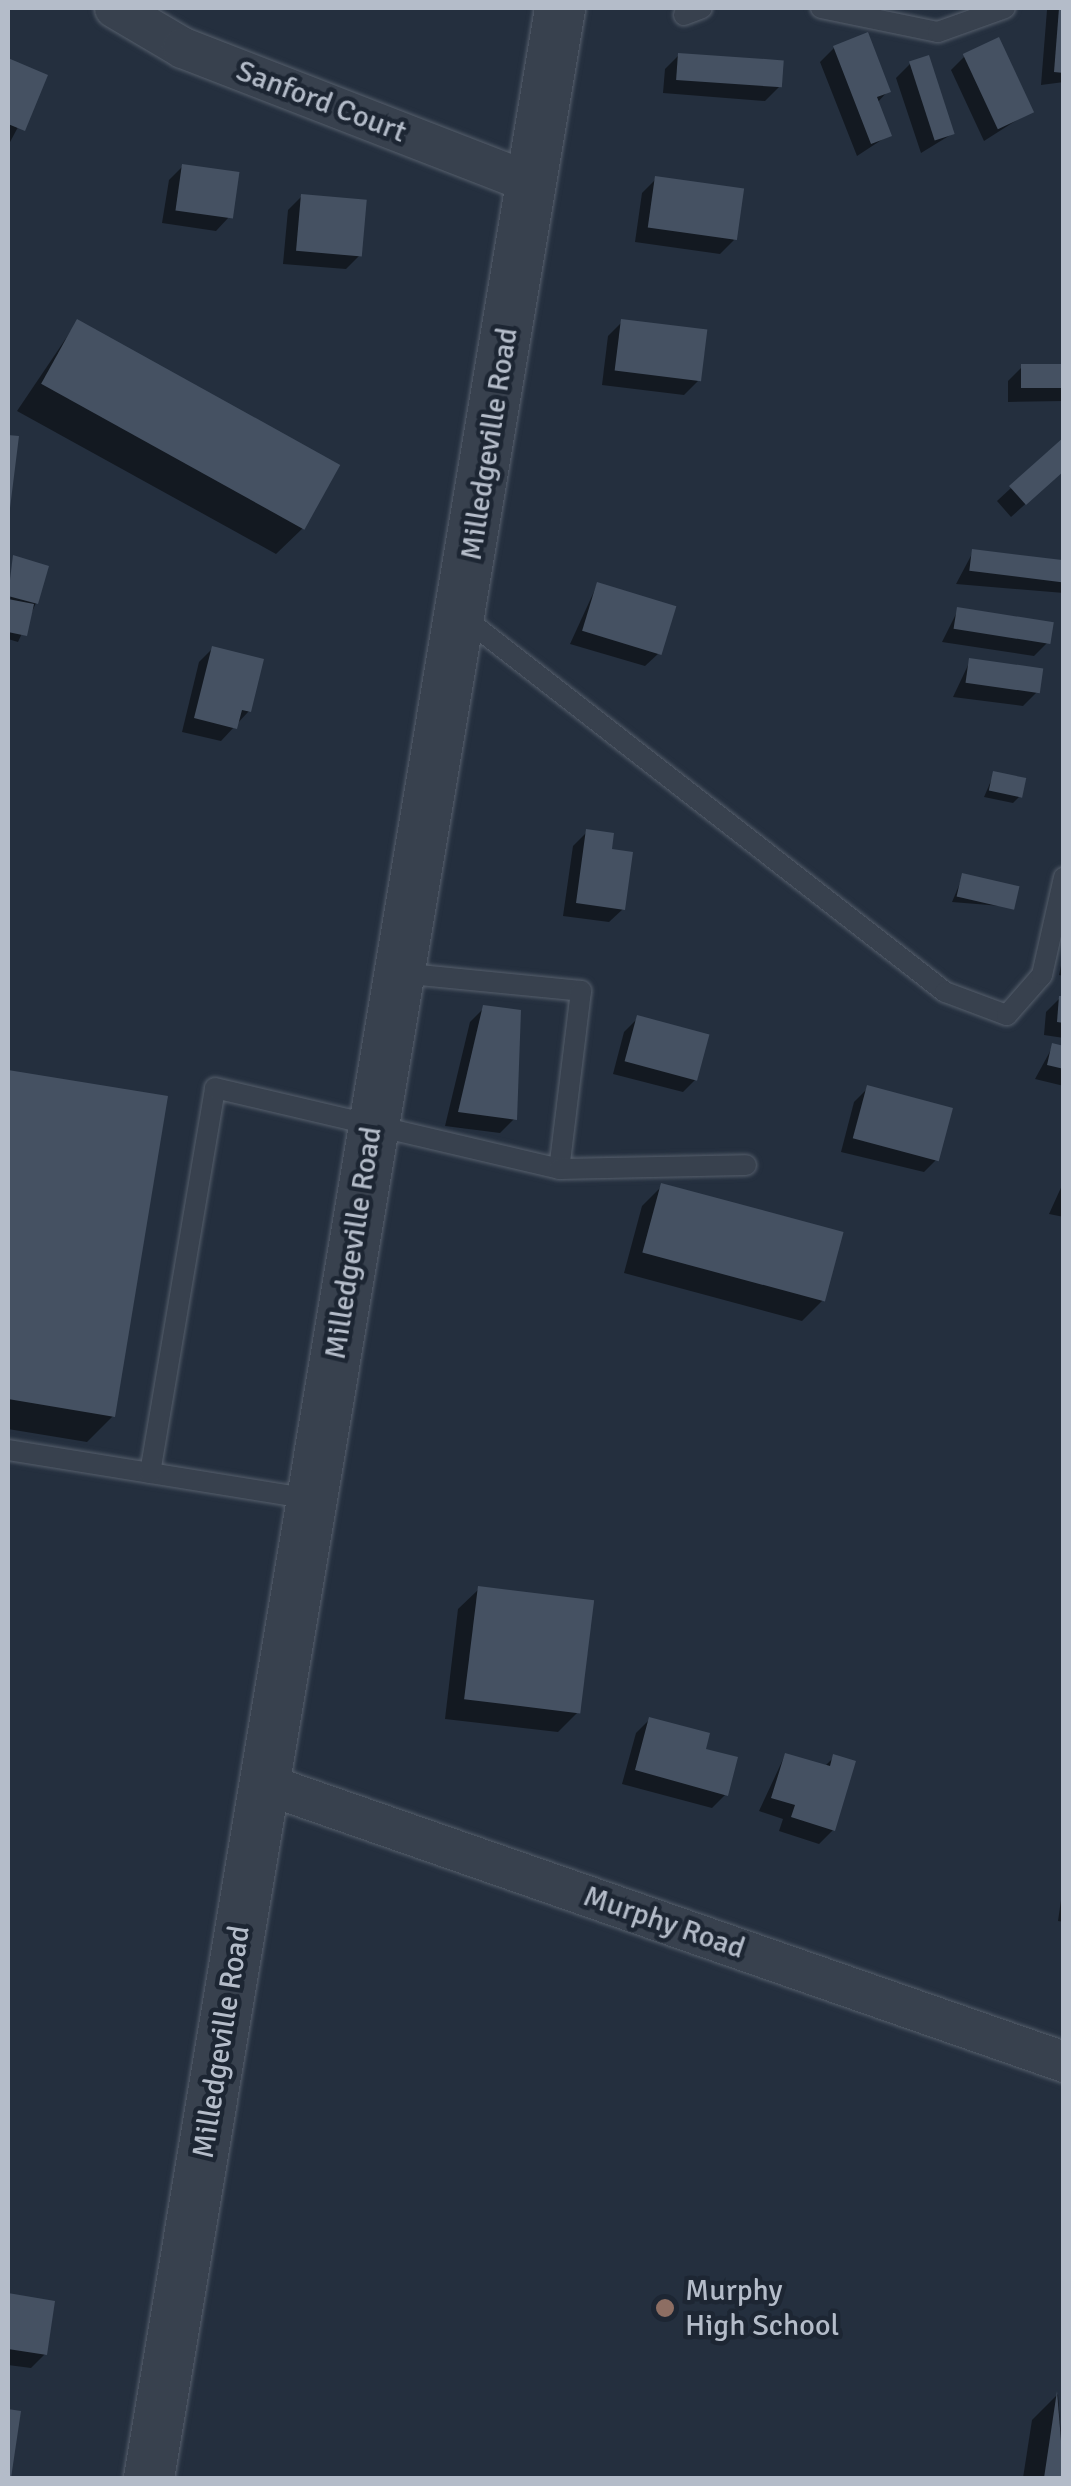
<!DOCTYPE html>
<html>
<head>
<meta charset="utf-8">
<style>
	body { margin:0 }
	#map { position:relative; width:1071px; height:2486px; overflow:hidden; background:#242f3e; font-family:Signika,sans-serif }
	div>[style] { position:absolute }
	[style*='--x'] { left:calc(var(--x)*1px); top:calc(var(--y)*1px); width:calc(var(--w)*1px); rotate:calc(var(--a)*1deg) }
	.shadow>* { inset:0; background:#0007 }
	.building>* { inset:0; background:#455162; transform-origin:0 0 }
	.roads { filter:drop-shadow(0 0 2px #565f6c) drop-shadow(0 0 2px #565f6c) }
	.service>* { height:20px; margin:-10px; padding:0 10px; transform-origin:10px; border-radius:10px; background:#38414e }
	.minor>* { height:40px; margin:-20px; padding:0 20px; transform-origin:20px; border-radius:20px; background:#38414e }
	.tertiary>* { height:50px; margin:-25px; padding:0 25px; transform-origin:25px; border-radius:25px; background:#38414e }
	.dots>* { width:28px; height:28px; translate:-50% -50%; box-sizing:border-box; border:5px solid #1d2633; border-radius:50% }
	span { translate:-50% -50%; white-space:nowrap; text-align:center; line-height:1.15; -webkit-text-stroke:9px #1d2633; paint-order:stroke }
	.street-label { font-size:30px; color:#b4bcc9 }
	.poi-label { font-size:30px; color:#b4bcc9 }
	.left { translate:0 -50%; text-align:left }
	.frame { position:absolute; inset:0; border:10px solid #b4bcc9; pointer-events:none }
</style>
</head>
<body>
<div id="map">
	<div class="shadow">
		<i style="clip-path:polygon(1064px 8px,1064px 82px,1041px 85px,1047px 10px)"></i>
		<i style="clip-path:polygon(834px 48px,888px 91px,877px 103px,889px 135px,857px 156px,820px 62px)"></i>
		<i style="clip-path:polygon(679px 55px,779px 87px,765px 101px,663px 93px,665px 69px)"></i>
		<i style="clip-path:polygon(965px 56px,1031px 111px,984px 141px,951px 70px)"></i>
		<i style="clip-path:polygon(8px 60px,45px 76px,9px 144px,8px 143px)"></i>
		<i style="clip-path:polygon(910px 64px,952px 134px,921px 153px,896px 78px)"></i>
		<i style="clip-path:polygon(183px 166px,229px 217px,216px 231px,162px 223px,169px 180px)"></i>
		<i style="clip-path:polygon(656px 179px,734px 240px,720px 254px,635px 242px,642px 193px)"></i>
		<i style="clip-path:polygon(302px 196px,360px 255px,346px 269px,283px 264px,288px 210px)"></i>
		<i style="clip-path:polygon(77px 322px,303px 528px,276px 554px,17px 411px)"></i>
		<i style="clip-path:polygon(622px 322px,698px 381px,684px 395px,602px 385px,608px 336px)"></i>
		<i style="clip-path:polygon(1064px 366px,1064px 401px,1008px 402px,1008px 381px,1022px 367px)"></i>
		<i style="clip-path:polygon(1064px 469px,1011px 517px,997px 501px,1011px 488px)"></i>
		<i style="clip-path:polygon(973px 552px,1064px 564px,1064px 593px,956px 584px)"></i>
		<i style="clip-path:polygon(13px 558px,36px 603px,18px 642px,8px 639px)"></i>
		<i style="clip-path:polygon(597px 585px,659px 653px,645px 666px,570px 644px)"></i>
		<i style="clip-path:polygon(958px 610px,1048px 642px,1034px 656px,942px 642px)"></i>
		<i style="clip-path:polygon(213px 648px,249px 711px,221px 741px,182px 732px,199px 662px)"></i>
		<i style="clip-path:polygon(970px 661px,1037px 692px,1023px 706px,953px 697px)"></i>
		<i style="clip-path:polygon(994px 774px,1019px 797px,1013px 803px,984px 797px)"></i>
		<i style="clip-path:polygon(587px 832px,609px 851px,623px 909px,609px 922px,563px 916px,573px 846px)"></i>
		<i style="clip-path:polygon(963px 876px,1013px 907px,952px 902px)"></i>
		<i style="clip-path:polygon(1064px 951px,1064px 976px,1059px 975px)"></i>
		<i style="clip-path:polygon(1060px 998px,1064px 1038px,1044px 1035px,1046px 1012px)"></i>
		<i style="clip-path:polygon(484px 1008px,514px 1119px,500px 1133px,445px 1126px,470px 1022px)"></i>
		<i style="clip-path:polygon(638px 1018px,697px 1078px,683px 1092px,613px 1074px,624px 1032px)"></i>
		<i style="clip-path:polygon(1053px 1046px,1064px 1049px,1064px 1086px,1035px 1079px)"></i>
		<i style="clip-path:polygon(8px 1072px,165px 1098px,113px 1416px,87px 1442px,8px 1429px)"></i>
		<i style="clip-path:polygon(868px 1088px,938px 1158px,924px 1172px,841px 1152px,854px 1102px)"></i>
		<i style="clip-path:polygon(1064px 1181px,1064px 1217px,1049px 1214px)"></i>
		<i style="clip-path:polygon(662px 1186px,823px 1300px,802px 1321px,624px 1273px,642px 1206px)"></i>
		<i style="clip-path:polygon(479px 1589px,579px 1711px,558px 1732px,445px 1719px,458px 1609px)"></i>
		<i style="clip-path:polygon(650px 1719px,702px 1750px,726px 1794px,712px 1808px,622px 1784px,636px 1733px)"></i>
		<i style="clip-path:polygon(785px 1755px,824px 1767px,834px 1757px,833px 1830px,819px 1844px,779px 1831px,783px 1819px,759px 1811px)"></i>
		<i style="clip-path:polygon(1064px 1880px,1064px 1922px,1058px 1921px)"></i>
		<i style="clip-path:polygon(8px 2296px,52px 2303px,45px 2354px,31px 2368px,8px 2365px)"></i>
		<i style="clip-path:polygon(1058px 2394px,1064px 2478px,1023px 2478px,1032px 2420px)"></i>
	</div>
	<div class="building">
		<i style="clip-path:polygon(1059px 8px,1064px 8px,1064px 73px,1054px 72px)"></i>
		<i style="clip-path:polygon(868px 32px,891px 92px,877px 97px,892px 136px,871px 144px,833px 46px)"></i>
		<i style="left:999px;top:37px;width:83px;height:40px;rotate:65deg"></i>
		<i style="left:678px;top:53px;width:106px;height:27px;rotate:4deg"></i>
		<i style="left:929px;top:55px;width:83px;height:21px;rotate:72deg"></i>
		<i style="clip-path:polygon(8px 58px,48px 75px,25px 131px,8px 124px)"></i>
		<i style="left:182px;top:164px;width:58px;height:47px;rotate:8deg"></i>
		<i style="left:655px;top:176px;width:90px;height:52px;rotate:8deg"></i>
		<i style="left:301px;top:194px;width:66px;height:57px;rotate:5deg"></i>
		<i style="left:77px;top:319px;width:301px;height:74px;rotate:29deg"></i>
		<i style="left:621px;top:319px;width:87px;height:52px;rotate:7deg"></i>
		<i style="left:1064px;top:364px;width:24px;height:43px;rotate:90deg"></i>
		<i style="clip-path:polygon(8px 435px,19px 436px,10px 508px,8px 508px)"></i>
		<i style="clip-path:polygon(1064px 437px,1064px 471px,1026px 505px,1009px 486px)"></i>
		<i style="left:972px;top:549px;width:93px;height:22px;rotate:7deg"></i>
		<i style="clip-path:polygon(13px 555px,49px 566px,38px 604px,8px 596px)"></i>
		<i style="left:597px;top:582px;width:83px;height:51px;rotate:17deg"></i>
		<i style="clip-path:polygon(8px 599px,34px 604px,27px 636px,8px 632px)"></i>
		<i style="left:957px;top:607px;width:98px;height:22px;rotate:9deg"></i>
		<i style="clip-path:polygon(212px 646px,264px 659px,251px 712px,242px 710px,237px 729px,194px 718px)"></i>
		<i style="left:969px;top:658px;width:75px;height:25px;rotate:8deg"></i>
		<i style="left:993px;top:771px;width:34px;height:20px;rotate:12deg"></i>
		<i style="clip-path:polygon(586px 829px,614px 833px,612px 849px,633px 852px,625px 910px,576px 903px)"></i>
		<i style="left:962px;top:873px;width:59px;height:24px;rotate:13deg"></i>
		<i style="clip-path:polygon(1059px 996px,1064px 996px,1064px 1023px,1057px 1022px)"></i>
		<i style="clip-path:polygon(483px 1005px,521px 1010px,517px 1120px,458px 1112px)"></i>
		<i style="left:637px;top:1015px;width:75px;height:48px;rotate:15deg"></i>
		<i style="clip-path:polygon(1052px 1043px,1064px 1046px,1064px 1069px,1047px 1065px)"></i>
		<i style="clip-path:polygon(8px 1070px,168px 1096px,115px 1417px,8px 1399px)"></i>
		<i style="left:867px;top:1085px;width:89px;height:55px;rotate:15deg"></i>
		<i style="left:661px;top:1183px;width:189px;height:72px;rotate:15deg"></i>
		<i style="left:478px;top:1586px;width:117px;height:114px;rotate:7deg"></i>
		<i style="clip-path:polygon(649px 1717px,710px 1733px,706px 1749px,738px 1757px,728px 1796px,635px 1770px)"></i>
		<i style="clip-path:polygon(785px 1753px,830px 1766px,833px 1754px,856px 1761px,835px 1831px,791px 1817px,795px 1805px,771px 1798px)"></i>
		<i style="clip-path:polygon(8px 2293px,55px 2301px,47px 2355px,8px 2349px)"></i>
		<i style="clip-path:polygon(1057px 2391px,1064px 2478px,1044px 2478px)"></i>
		<i style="clip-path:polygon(8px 2409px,21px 2411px,11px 2478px,8px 2478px)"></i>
	</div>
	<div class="roads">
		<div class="service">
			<i style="--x:821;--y:8;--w:119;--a:11.6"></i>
			<i style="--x:938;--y:32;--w:71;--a:-19.7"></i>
			<i style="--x:684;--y:15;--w:19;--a:-21"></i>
			<i style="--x:462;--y:616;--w:612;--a:37.9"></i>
			<i style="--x:945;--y:992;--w:66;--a:20.4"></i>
			<i style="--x:1007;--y:1015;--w:53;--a:-48.8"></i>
			<i style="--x:1042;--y:975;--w:100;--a:-77.3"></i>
			<i style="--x:399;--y:973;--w:183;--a:5.6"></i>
			<i style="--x:581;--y:991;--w:179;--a:97"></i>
			<i style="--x:8;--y:1450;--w:307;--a:9.2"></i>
			<i style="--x:150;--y:1473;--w:390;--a:-80.4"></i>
			<i style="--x:215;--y:1088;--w:353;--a:13.2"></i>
			<i style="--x:559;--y:1169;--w:187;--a:-1.2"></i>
		</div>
		<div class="minor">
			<i style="--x:115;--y:8;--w:79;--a:30.5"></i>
			<i style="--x:183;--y:48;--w:375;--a:21.2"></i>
			<i style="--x:265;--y:1784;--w:846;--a:19.18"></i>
		</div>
		<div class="tertiary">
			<i style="--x:149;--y:2478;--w:2504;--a:-80.55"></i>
		</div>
	</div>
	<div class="dots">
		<i style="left:665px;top:2308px;background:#8d6e63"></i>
	</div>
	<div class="street-label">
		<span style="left:321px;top:102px;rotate:21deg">Sanford Court</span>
		<span style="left:490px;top:444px;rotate:-81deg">Milledgeville Road</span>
		<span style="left:354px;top:1243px;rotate:-81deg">Milledgeville Road</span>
		<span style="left:664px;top:1923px;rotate:19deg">Murphy Road</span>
		<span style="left:222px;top:2042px;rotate:-81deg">Milledgeville Road</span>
	</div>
	<div class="poi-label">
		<span class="left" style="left:685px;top:2308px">Murphy<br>High School</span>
	</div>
	<div class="frame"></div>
</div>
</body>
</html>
